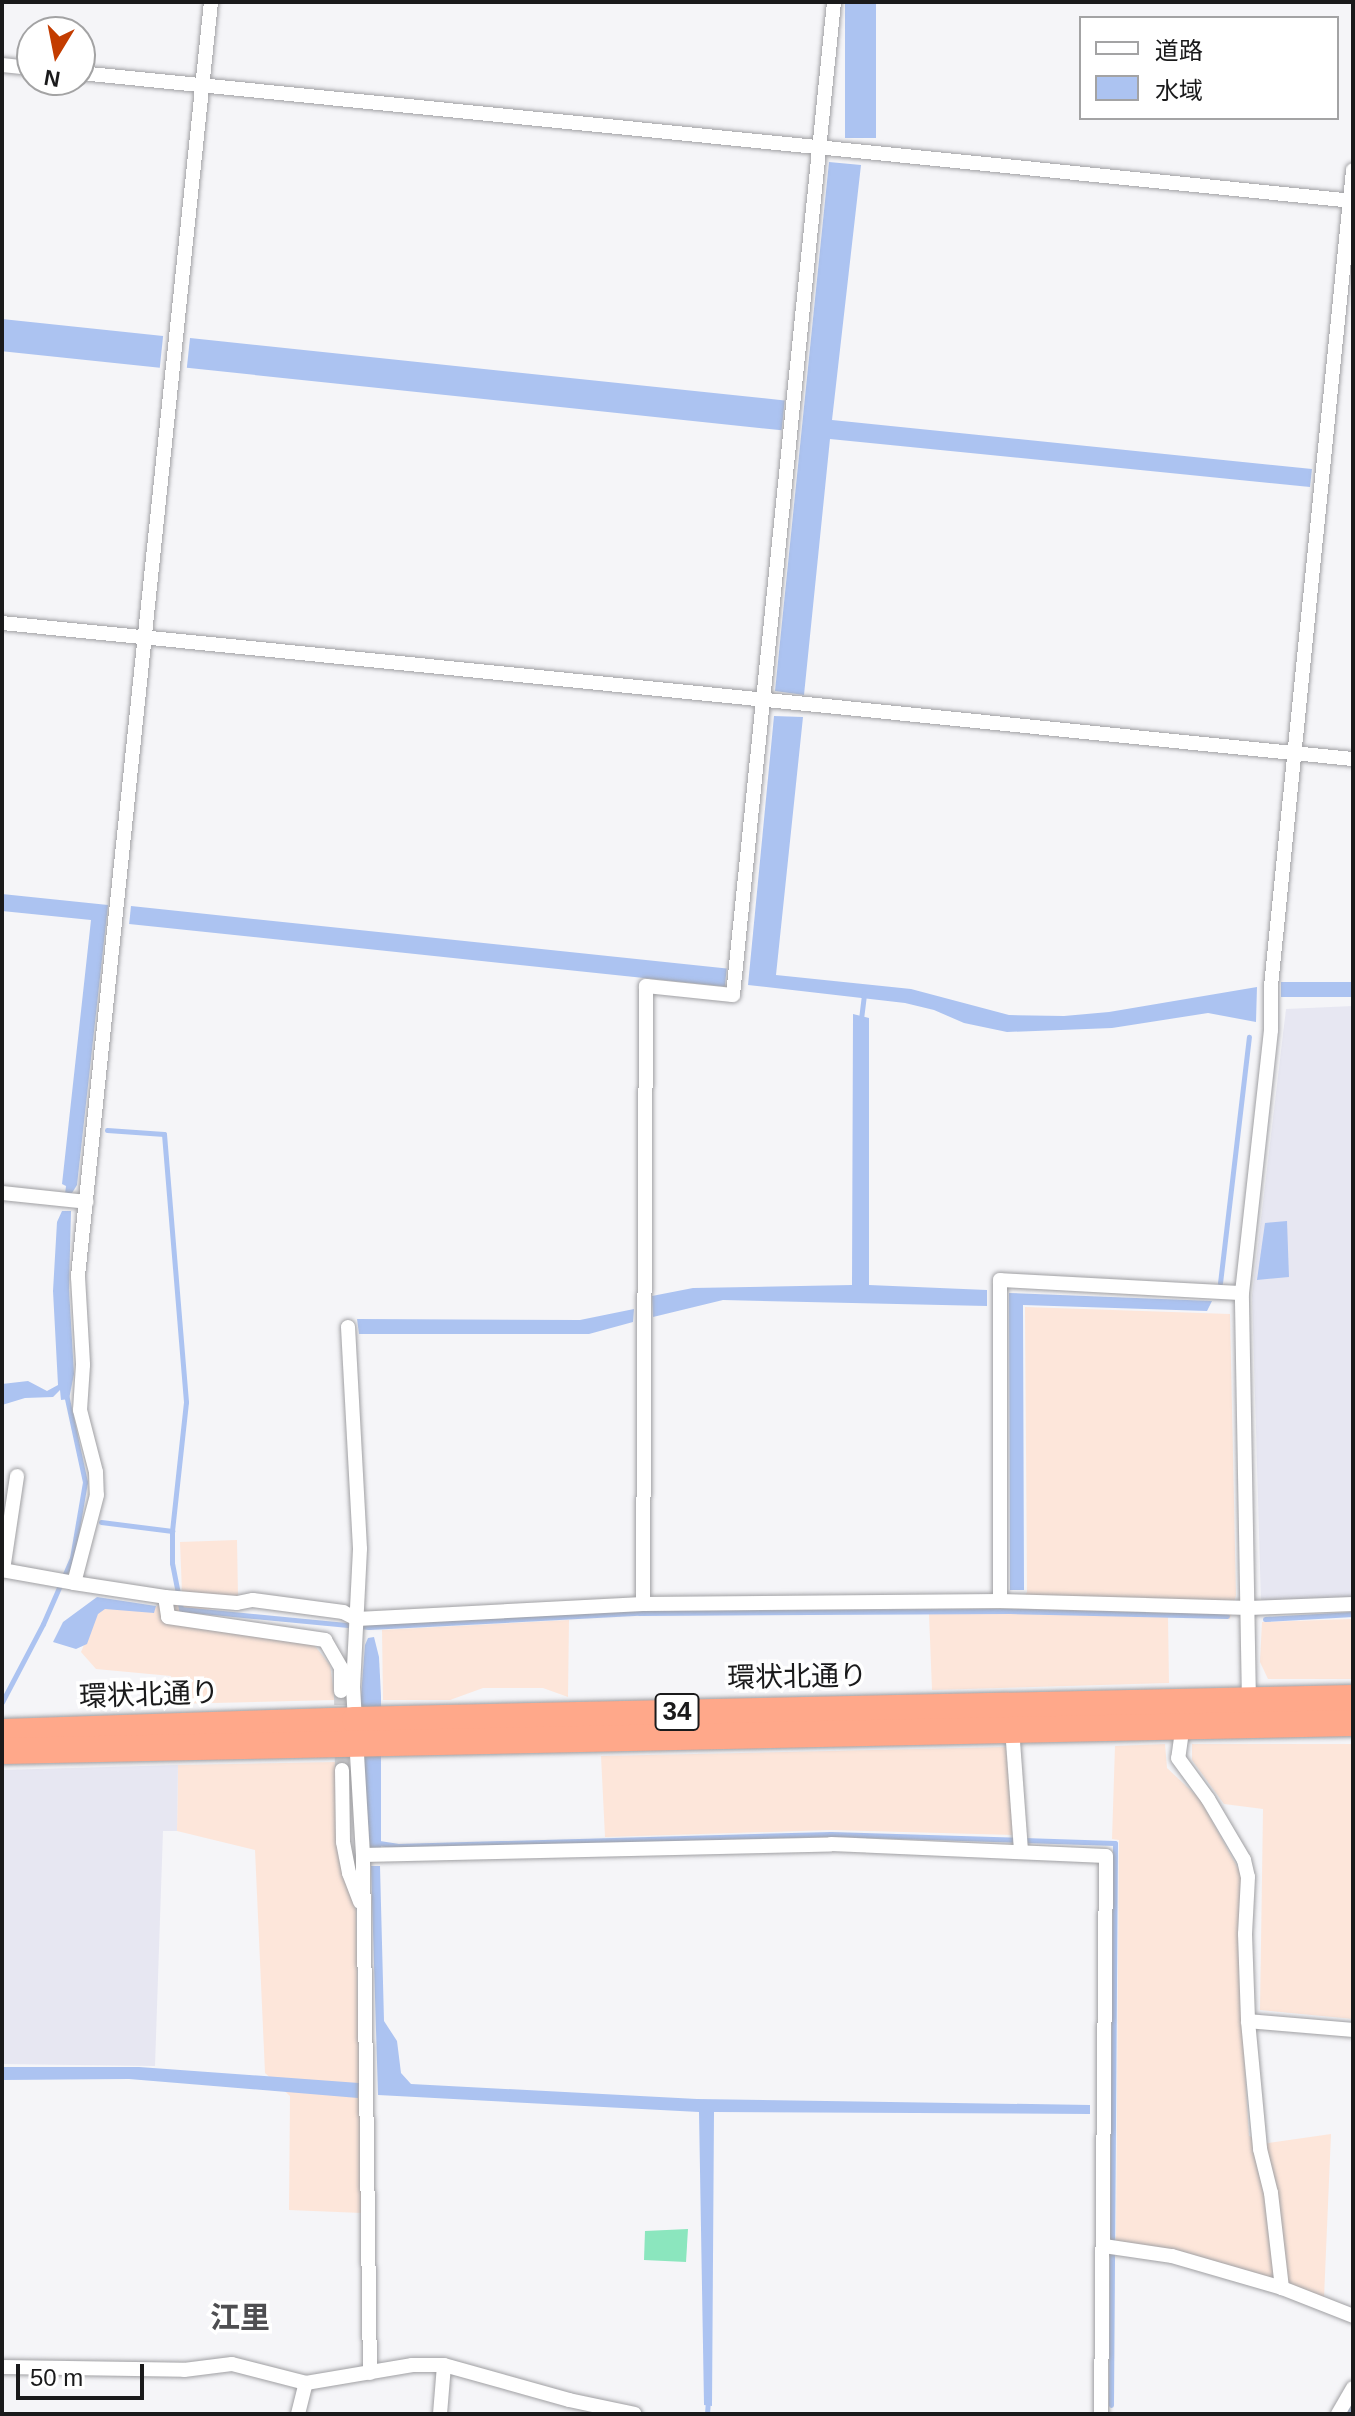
<!DOCTYPE html>
<html>
<head>
<meta charset="utf-8">
<style>
	body { margin:0 }
	#map { position:relative; width:1355px; height:2416px; overflow:hidden; background:#f5f5f8; font-family:Arial,"Noto Sans JP",sans-serif }
	div>[style] { position:absolute }
	[style*='--x'] { left:calc(var(--x)*1px); top:calc(var(--y)*1px); width:calc(var(--w)*1px); rotate:calc(var(--a)*1deg) }
	.commercial>* { inset:0; background:#fde6da }
	.built>* { inset:0; background:#e7e7f2 }
	.green>* { inset:0; background:#8be6be }
	.water>* { inset:0; background:#acc3f1; transform-origin:0 0 }
	.stream>* { height:5px; margin:-2.5px; padding:0 2.5px; transform-origin:2.5px; border-radius:2.5px; background:#acc3f1 }
	.street-tunnel>* { height:14px; margin-top:-7px; transform-origin:0; background:repeating-linear-gradient(90deg,#d4d4d7 0 14px,transparent 0 21px) }
	.roads { filter:drop-shadow(0 0 2px #a0a0a3) drop-shadow(0 0 2px #a0a0a3) }
	.street>* { height:14px; margin:-7px; padding:0 7px; transform-origin:7px; border-radius:7px; background:#fff }
	.highway>* { height:26px; margin:-13px; padding:0 13px; transform-origin:13px; border-radius:13px; background:#ffa88a }
	span { translate:-50% -50%; white-space:nowrap; text-align:center; line-height:1.15; -webkit-text-stroke:7px #fff; paint-order:stroke }
	.shield-label span { padding:2px 6px; background:#fff; border:2px solid; border-radius:6px; -webkit-text-stroke-width:0 }
	.shield-label { font-size:26px; color:#1a1a1b; font-weight:700 }
	.street-label { font-size:28px; color:#1a1a1b }
	.neighbourhood-label { font-size:30px; color:#4e4e51; font-weight:700 }
	.frame { position:absolute; inset:0; border:4px solid #1a1a1b; pointer-events:none }
	.legend { position:absolute; left:1079px; top:16px; width:260px; height:104px; box-sizing:border-box; background:#fff; border:2px solid #a3a3a4; margin:0; padding:10px 14px; list-style:none; font-size:24px; color:#1a1a1b }
	.legend li { display:flex; align-items:center; gap:16px; height:40px }
	.legend b { width:40px; border:2px solid #a3a3a4 }
	.north { position:absolute; left:16px; top:16px; width:80px; height:80px; box-sizing:border-box; background:#fff; border:2px solid #a3a3a4; border-radius:50%; rotate:190deg; font-size:22px; font-weight:700; line-height:32px; text-align:center; color:#1a1a1b }
	.north::after { content:''; display:block; margin:auto; width:28px; height:36px; background:#c33c00; clip-path:polygon(50% 0,100% 100%,50% 72%,0 100%) }
	.scale { position:absolute; left:16px; top:2364px; width:128px; height:36px; box-sizing:border-box; border:4px solid #1a1a1b; border-top:0; padding-left:10px; font-size:24px; line-height:28px; white-space:nowrap; color:#1a1a1b; -webkit-text-stroke:6px #fff; paint-order:stroke }
</style>
</head>
<body>
<div id="map">
	<div class="commercial">
		<i style="clip-path:polygon(1025px 1307px,1230px 1314px,1236px 1595px,1230px 1619px,1168px 1617px,1169px 1683px,932px 1690px,929px 1614px,1011px 1614px,1027px 1592px)"></i>
		<i style="clip-path:polygon(237px 1540px,238px 1596px,177px 1624px,311px 1641px,330px 1665px,335px 1700px,170px 1704px,171px 1676px,96px 1669px,81px 1652px,100px 1606px,152px 1609px,182px 1593px,180px 1542px)"></i>
		<i style="clip-path:polygon(1353px 1619px,1353px 1679px,1268px 1679px,1260px 1662px,1262px 1622px)"></i>
		<i style="clip-path:polygon(569px 1620px,568px 1697px,543px 1688px,483px 1688px,450px 1700px,383px 1700px,382px 1630px)"></i>
		<i style="clip-path:polygon(1165px 1744px,1167px 1768px,1200px 1799px,1241px 1874px,1241px 2004px,1249px 2136px,1268px 2143px,1331px 2134px,1324px 2298px,1116px 2243px,1119px 1840px,1112px 1839px,1115px 1746px)"></i>
		<i style="clip-path:polygon(1192px 1744px,1353px 1744px,1353px 2019px,1260px 2010px,1263px 1809px,1224px 1804px,1192px 1760px)"></i>
		<i style="clip-path:polygon(1006px 1747px,1014px 1835px,831px 1830px,605px 1837px,601px 1756px)"></i>
		<i style="clip-path:polygon(336px 1762px,342px 1862px,356px 1911px,362px 2213px,289px 2210px,290px 2096px,265px 2073px,255px 1850px,177px 1831px,178px 1765px)"></i>
	</div>
	<div class="built">
		<i style="clip-path:polygon(1353px 1006px,1353px 1597px,1261px 1601px,1252px 1295px,1286px 1009px)"></i>
		<i style="clip-path:polygon(178px 1765px,177px 1831px,163px 1831px,155px 2066px,2px 2064px,2px 1770px)"></i>
	</div>
	<div class="green">
		<i style="clip-path:polygon(688px 2229px,686px 2262px,644px 2260px,645px 2231px)"></i>
	</div>
	<div class="water">
		<i style="left:845px;top:2px;width:31px;height:136px"></i>
		<i style="clip-path:polygon(829px 162px,861px 165px,832px 420px,1312px 469px,1310px 487px,830px 439px,804px 695px,775px 691px)"></i>
		<i style="left:2px;top:319px;width:162px;height:32px;rotate:6deg"></i>
		<i style="left:190px;top:338px;width:598px;height:30px;rotate:6deg"></i>
		<i style="clip-path:polygon(774px 716px,803px 717px,776px 975px,911px 989px,1009px 1015px,1064px 1016px,1109px 1012px,1257px 987px,1256px 1022px,1208px 1013px,1112px 1028px,1007px 1032px,964px 1023px,934px 1010px,905px 1003px,748px 985px)"></i>
		<i style="clip-path:polygon(2px 894px,108px 905px,77px 1185px,72px 1193px,65px 1194px,66px 1186px,62px 1184px,91px 920px,2px 911px)"></i>
		<i style="left:131px;top:906px;width:599px;height:18px;rotate:6deg"></i>
		<i style="left:1353px;top:982px;width:15px;height:72px;rotate:90deg"></i>
		<i style="clip-path:polygon(853px 1014px,869px 1018px,869px 1285px,987px 1290px,987px 1306px,723px 1300px,653px 1317px,652px 1296px,693px 1288px,852px 1285px)"></i>
		<i style="clip-path:polygon(62px 1211px,71px 1211px,69px 1289px,74px 1374px,69px 1399px,61px 1400px,60px 1390px,53px 1397px,25px 1398px,2px 1405px,2px 1384px,28px 1381px,47px 1391px,58px 1385px,53px 1291px,57px 1222px)"></i>
		<i style="clip-path:polygon(1287px 1221px,1289px 1277px,1257px 1280px,1265px 1223px)"></i>
		<i style="clip-path:polygon(1009px 1293px,1212px 1301px,1207px 1311px,1023px 1305px,1024px 1590px,1010px 1590px)"></i>
		<i style="clip-path:polygon(634px 1309px,633px 1322px,589px 1334px,359px 1334px,357px 1319px,580px 1320px)"></i>
		<i style="clip-path:polygon(97px 1597px,156px 1606px,154px 1613px,105px 1609px,98px 1614px,87px 1644px,76px 1649px,53px 1642px,63px 1622px)"></i>
		<i style="clip-path:polygon(374px 1637px,379px 1657px,381px 1696px,381px 1849px,370px 1848px,363px 1764px,361px 1697px,365px 1645px,368px 1638px)"></i>
		<i style="clip-path:polygon(371px 1866px,380px 1866px,384px 2021px,397px 2041px,401px 2073px,411px 2084px,697px 2099px,1090px 2105px,1090px 2114px,714px 2112px,712px 2406px,704px 2405px,699px 2112px,378px 2095px)"></i>
		<i style="clip-path:polygon(2px 2067px,139px 2067px,359px 2083px,358px 2098px,129px 2079px,2px 2080px)"></i>
	</div>
	<div class="stream">
		<i style="--x:861;--y:1019;--w:26;--a:-83"></i>
		<i style="--x:107;--y:1130;--w:57;--a:4"></i>
		<i style="--x:164;--y:1134;--w:269;--a:85.3"></i>
		<i style="--x:186;--y:1402;--w:130;--a:96.2"></i>
		<i style="--x:172;--y:1531;--w:32;--a:90"></i>
		<i style="--x:172;--y:1563;--w:47;--a:78.9"></i>
		<i style="--x:181;--y:1609;--w:189;--a:5.5"></i>
		<i style="--x:369;--y:1627;--w:270;--a:-3"></i>
		<i style="--x:639;--y:1613;--w:371;--a:-0.3"></i>
		<i style="--x:1010;--y:1611;--w:217;--a:1.3"></i>
		<i style="--x:1220;--y:1283;--w:248;--a:-83.3"></i>
		<i style="--x:101;--y:1522;--w:72;--a:7.2"></i>
		<i style="--x:1265;--y:1619;--w:88;--a:-3.3"></i>
		<i style="--x:2;--y:1702;--w:88;--a:-62.3"></i>
		<i style="--x:43;--y:1624;--w:72;--a:-66.3"></i>
		<i style="--x:72;--y:1558;--w:77;--a:-80.3"></i>
		<i style="--x:85;--y:1482;--w:90;--a:-102.2"></i>
		<i style="--x:379;--y:1843;--w:18;--a:9"></i>
		<i style="--x:397;--y:1846;--w:434;--a:-1.6"></i>
		<i style="--x:831;--y:1834;--w:284;--a:1.8"></i>
		<i style="--x:1115;--y:1843;--w:562;--a:90.41"></i>
		<i style="--x:707;--y:2414;--w:15;--a:-86"></i>
		<i style="--x:1348;--y:2414;--w:10;--a:-61"></i>
	</div>
	<div class="street-tunnel">
		<i style="--x:341;--y:1691;--w:79;--a:89.3"></i>
	</div>
	<div class="roads">
		<div class="street">
			<i style="--x:211;--y:2;--w:1282;--a:95.96"></i>
			<i style="--x:78;--y:1277;--w:88;--a:86.7"></i>
			<i style="--x:83;--y:1365;--w:45;--a:93.8"></i>
			<i style="--x:80;--y:1410;--w:64;--a:75.5"></i>
			<i style="--x:96;--y:1472;--w:23;--a:88"></i>
			<i style="--x:97;--y:1495;--w:91;--a:104.6"></i>
			<i style="--x:74;--y:1583;--w:92;--a:8.7"></i>
			<i style="--x:165;--y:1597;--w:72;--a:4.8"></i>
			<i style="--x:237;--y:1603;--w:16;--a:-11"></i>
			<i style="--x:253;--y:1600;--w:91;--a:7.6"></i>
			<i style="--x:343;--y:1612;--w:16;--a:27"></i>
			<i style="--x:357;--y:1619;--w:286;--a:-3"></i>
			<i style="--x:643;--y:1604;--w:357;--a:-0.5"></i>
			<i style="--x:1000;--y:1601;--w:249;--a:1.6"></i>
			<i style="--x:1249;--y:1608;--w:104;--a:-2.2"></i>
			<i style="--x:2;--y:65;--w:30;--a:6"></i>
			<i style="--x:80;--y:73;--w:1279;--a:5.74"></i>
			<i style="--x:2;--y:623;--w:1358;--a:5.75"></i>
			<i style="--x:2;--y:1193;--w:85;--a:6"></i>
			<i style="--x:348;--y:1327;--w:222;--a:86.9"></i>
			<i style="--x:360;--y:1549;--w:138;--a:92.9"></i>
			<i style="--x:353;--y:1687;--w:168;--a:86.6"></i>
			<i style="--x:363;--y:1855;--w:518;--a:89.23"></i>
			<i style="--x:2;--y:1570;--w:73;--a:10.2"></i>
			<i style="--x:3;--y:1570;--w:95;--a:-81.5"></i>
			<i style="--x:165;--y:1597;--w:20;--a:81"></i>
			<i style="--x:168;--y:1617;--w:159;--a:8.3"></i>
			<i style="--x:325;--y:1640;--w:32;--a:60"></i>
			<i style="--x:341;--y:1668;--w:23;--a:90"></i>
			<i style="--x:1000;--y:1601;--w:321;--a:-90"></i>
			<i style="--x:1000;--y:1280;--w:242;--a:3.1"></i>
			<i style="--x:643;--y:1604;--w:618;--a:-89.72"></i>
			<i style="--x:646;--y:986;--w:87;--a:5.9"></i>
			<i style="--x:733;--y:995;--w:998;--a:-84.19"></i>
			<i style="--x:1249;--y:1703;--w:410;--a:-91"></i>
			<i style="--x:1242;--y:1293;--w:265;--a:-83.7"></i>
			<i style="--x:1271;--y:1030;--w:44;--a:-90"></i>
			<i style="--x:1271;--y:986;--w:820;--a:-84.26"></i>
			<i style="--x:1183;--y:1724;--w:34;--a:98"></i>
			<i style="--x:1178;--y:1758;--w:51;--a:53.8"></i>
			<i style="--x:1208;--y:1799;--w:71;--a:59.5"></i>
			<i style="--x:1244;--y:1860;--w:17;--a:77"></i>
			<i style="--x:1248;--y:1877;--w:57;--a:93"></i>
			<i style="--x:1245;--y:1934;--w:87;--a:88"></i>
			<i style="--x:1248;--y:2021;--w:129;--a:84.6"></i>
			<i style="--x:1260;--y:2149;--w:45;--a:76"></i>
			<i style="--x:1271;--y:2193;--w:96;--a:83.4"></i>
			<i style="--x:1012;--y:1728;--w:124;--a:85.8"></i>
			<i style="--x:342;--y:1770;--w:72;--a:89.2"></i>
			<i style="--x:343;--y:1842;--w:32;--a:79"></i>
			<i style="--x:349;--y:1873;--w:31;--a:69"></i>
			<i style="--x:363;--y:1855;--w:468;--a:-1.3"></i>
			<i style="--x:831;--y:1844;--w:275;--a:2.5"></i>
			<i style="--x:1106;--y:1856;--w:558;--a:90.51"></i>
			<i style="--x:1248;--y:2021;--w:105;--a:4.9"></i>
			<i style="--x:1104;--y:2246;--w:69;--a:8.4"></i>
			<i style="--x:1172;--y:2256;--w:115;--a:16.2"></i>
			<i style="--x:1282;--y:2288;--w:76;--a:21.5"></i>
			<i style="--x:2;--y:2367;--w:182;--a:0.9"></i>
			<i style="--x:184;--y:2370;--w:48;--a:-7.1"></i>
			<i style="--x:232;--y:2364;--w:76;--a:14.4"></i>
			<i style="--x:306;--y:2383;--w:108;--a:-9.6"></i>
			<i style="--x:412;--y:2365;--w:32;--a:0"></i>
			<i style="--x:444;--y:2365;--w:130;--a:15.6"></i>
			<i style="--x:569;--y:2400;--w:67;--a:12"></i>
			<i style="--x:298;--y:2414;--w:32;--a:-76"></i>
			<i style="--x:440;--y:2414;--w:49;--a:-85.3"></i>
			<i style="--x:1338;--y:2414;--w:30;--a:-60"></i>
		</div>
		<div class="highway">
			<i style="--x:2;--y:1732;--w:353;--a:-1.9"></i>
			<i style="--x:355;--y:1720;--w:998;--a:-1.26"></i>
			<i style="--x:2;--y:1751;--w:1351;--a:-1.19"></i>
		</div>
	</div>
	<div class="shield-label">
		<span style="left:677px;top:1712px">34</span>
	</div>
	<div class="street-label">
		<span style="left:797px;top:1677px;rotate:-1deg">環状北通り</span>
		<span style="left:149px;top:1695px;rotate:-2deg">環状北通り</span>
	</div>
	<div class="neighbourhood-label">
		<span style="left:240px;top:2318px">江里</span>
	</div>
	<div class="frame"></div>
	<ul class="legend">
	<li><b style="height:10px;background:#fff"></b>道路</li>
	<li><b style="height:22px;background:#acc3f1"></b>水域</li>
	</ul>
	<div class="north">N</div>
	<div class="scale">50 m</div>
</div>
</body>
</html>
